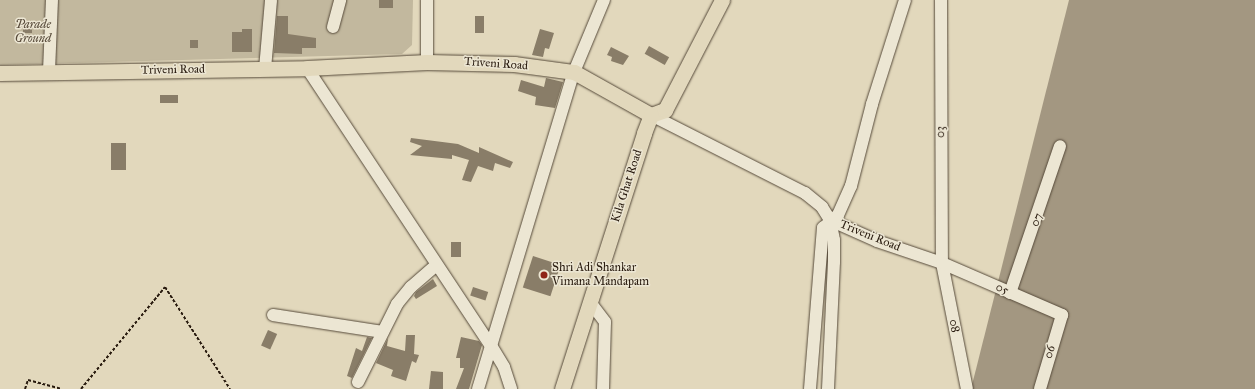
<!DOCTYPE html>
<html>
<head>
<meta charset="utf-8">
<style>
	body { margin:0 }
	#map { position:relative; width:1255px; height:389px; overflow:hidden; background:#e2d8bc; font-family:"IM FELL Great Primer",serif }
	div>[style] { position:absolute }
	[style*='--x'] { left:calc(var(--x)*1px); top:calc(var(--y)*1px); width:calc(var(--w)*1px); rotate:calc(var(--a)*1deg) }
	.green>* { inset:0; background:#c2b89e }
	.water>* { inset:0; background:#a39781 }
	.building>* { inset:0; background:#897d68; transform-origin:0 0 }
	.path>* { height:2px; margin-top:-1px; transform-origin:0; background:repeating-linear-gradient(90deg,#281a0e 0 3px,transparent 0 5px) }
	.roads { filter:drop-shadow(0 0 1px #564a3a) drop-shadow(0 0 1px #564a3a) }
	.minor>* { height:12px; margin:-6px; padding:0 6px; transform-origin:6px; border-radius:6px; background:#ece6d3 }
	.major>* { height:15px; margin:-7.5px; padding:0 7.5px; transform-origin:7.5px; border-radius:7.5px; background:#e2d8bc }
	.dots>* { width:11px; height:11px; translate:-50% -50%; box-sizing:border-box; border:2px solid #ece6d3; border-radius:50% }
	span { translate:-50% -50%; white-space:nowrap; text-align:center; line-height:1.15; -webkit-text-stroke:3px #ece6d3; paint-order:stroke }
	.park-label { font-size:12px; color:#564939; font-style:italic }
	.street-label { font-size:12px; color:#281a0e }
	.poi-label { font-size:12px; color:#281a0e }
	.left { translate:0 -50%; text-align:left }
</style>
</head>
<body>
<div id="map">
	<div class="green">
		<i style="clip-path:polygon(0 0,413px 0,412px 45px,402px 54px,0 65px)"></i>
	</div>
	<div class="water">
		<i style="clip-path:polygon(1069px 0,1255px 0,1255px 389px,971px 389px)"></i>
	</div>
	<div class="building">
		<i style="left:379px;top:0;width:14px;height:8px"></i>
		<i style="clip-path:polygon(277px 16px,288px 16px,288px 34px,316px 38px,316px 48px,302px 48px,302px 54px,274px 53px)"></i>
		<i style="left:475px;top:16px;width:9px;height:17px"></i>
		<i style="left:23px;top:24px;width:9px;height:9px"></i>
		<i style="clip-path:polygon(242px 29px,252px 29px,252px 52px,232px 52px,232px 32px,242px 32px)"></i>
		<i style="clip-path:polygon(540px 29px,554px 33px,549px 49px,545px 48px,543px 57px,532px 55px)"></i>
		<i style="left:190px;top:40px;width:8px;height:8px"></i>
		<i style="left:649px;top:46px;width:23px;height:9px;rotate:29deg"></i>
		<i style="clip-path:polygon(611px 47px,629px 56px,623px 65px,611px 61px,612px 57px,607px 55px)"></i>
		<i style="clip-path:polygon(546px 78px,563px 82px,555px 108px,535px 105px,536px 97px,518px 91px,521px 80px,544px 87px)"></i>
		<i style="left:160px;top:95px;width:18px;height:8px"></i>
		<i style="clip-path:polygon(411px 138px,458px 144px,479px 153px,479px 147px,513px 162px,510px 168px,495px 163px,493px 171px,478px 166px,471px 182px,462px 180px,469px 160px,452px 155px,452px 159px,410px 155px,422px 146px,410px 142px)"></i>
		<i style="left:111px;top:143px;width:15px;height:27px"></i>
		<i style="left:451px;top:242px;width:10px;height:15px"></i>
		<i style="left:533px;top:256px;width:29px;height:33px;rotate:18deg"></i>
		<i style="clip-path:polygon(433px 279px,437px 286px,416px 299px,414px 296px,416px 292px)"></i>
		<i style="left:473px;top:287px;width:16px;height:9px;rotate:18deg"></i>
		<i style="left:268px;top:330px;width:10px;height:17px;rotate:24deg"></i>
		<i style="clip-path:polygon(406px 335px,415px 335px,414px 354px,419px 355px,416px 363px,412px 361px,406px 381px,391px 376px,393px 370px,376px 363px,388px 338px,387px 346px,405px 351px)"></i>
		<i style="clip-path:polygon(367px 337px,372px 338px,352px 378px,347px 376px,356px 348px,362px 351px)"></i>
		<i style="clip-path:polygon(461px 337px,479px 341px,482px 345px,469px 389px,456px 389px,464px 368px,460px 368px,460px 358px,456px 358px)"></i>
		<i style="clip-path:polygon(431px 371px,443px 372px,443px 389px,429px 389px)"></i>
	</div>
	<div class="path">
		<i style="--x:25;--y:389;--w:9;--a:-72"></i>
		<i style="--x:28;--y:380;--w:34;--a:15"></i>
		<i style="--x:81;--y:389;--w:132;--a:-50.5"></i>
		<i style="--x:165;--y:287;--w:121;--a:57.5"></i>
	</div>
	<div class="roads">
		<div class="minor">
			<i style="--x:941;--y:0;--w:263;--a:89.8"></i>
			<i style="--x:942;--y:263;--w:128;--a:78.8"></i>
			<i style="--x:333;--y:27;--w:28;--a:-75"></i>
			<i style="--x:427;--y:62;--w:62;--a:-90"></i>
			<i style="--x:307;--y:68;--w:335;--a:56.5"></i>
			<i style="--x:492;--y:347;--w:23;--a:59"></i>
			<i style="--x:504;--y:367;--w:23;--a:72"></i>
			<i style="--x:265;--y:69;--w:69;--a:-85"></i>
			<i style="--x:49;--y:71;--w:71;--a:-87.6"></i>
			<i style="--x:651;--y:115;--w:173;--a:26.9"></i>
			<i style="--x:805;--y:193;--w:22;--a:39"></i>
			<i style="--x:822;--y:207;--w:15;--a:58"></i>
			<i style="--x:830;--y:220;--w:51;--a:24.1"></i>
			<i style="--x:877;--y:241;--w:69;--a:18.7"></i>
			<i style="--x:942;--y:263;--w:131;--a:23.4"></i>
			<i style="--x:1062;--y:315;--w:77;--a:106.6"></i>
			<i style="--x:1010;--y:293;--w:155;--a:-71.2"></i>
			<i style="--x:590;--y:302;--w:25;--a:53"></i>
			<i style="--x:605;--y:322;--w:67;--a:91.7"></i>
			<i style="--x:273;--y:315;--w:111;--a:8.8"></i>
			<i style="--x:358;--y:382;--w:87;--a:-63.4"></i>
			<i style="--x:397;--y:304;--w:22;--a:-51"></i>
			<i style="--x:411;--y:287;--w:33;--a:-41"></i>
			<i style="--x:478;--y:389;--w:331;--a:-73.2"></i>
			<i style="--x:574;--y:72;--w:78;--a:-67.4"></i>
			<i style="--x:810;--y:389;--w:162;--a:-85.4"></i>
			<i style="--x:823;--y:228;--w:20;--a:-41"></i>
			<i style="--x:838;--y:215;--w:32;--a:-66"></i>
			<i style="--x:851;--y:186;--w:85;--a:-75.6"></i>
			<i style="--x:872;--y:104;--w:109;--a:-72.4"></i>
			<i style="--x:828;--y:389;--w:127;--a:-87.3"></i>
			<i style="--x:834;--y:262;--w:22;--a:-90"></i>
			<i style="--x:834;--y:240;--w:20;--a:-101"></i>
		</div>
		<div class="major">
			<i style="--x:0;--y:73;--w:307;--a:-0.9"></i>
			<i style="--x:307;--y:68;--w:120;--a:-2.9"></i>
			<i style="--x:427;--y:62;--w:87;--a:1.3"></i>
			<i style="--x:514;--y:64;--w:61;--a:7.6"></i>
			<i style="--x:574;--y:72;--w:88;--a:29.2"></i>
			<i style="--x:562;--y:389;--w:269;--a:-72.2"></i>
			<i style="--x:644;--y:133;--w:19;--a:-69"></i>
			<i style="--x:651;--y:115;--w:15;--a:-20"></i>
			<i style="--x:665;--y:110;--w:124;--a:-62.6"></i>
		</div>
	</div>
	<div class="dots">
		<i style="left:544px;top:275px;background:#8f2418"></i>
	</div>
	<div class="park-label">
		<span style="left:33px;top:32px">Parade<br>Ground</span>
	</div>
	<div class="street-label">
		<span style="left:496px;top:64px;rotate:4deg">Triveni Road</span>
		<span style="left:173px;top:70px;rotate:-1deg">Triveni Road</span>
		<span style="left:941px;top:132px;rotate:-90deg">03</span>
		<span style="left:627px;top:186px;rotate:-72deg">Kila Ghat Road</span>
		<span style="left:1037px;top:220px;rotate:-70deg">07</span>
		<span style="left:870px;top:236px;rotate:22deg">Triveni Road</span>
		<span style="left:1002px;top:289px;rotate:23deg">05</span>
		<span style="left:954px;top:326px;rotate:80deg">08</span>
		<span style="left:1050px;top:352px;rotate:-73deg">06</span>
	</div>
	<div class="poi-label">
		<span class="left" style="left:552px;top:275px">Shri Adi Shankar<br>Vimana Mandapam</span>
	</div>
</div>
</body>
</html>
